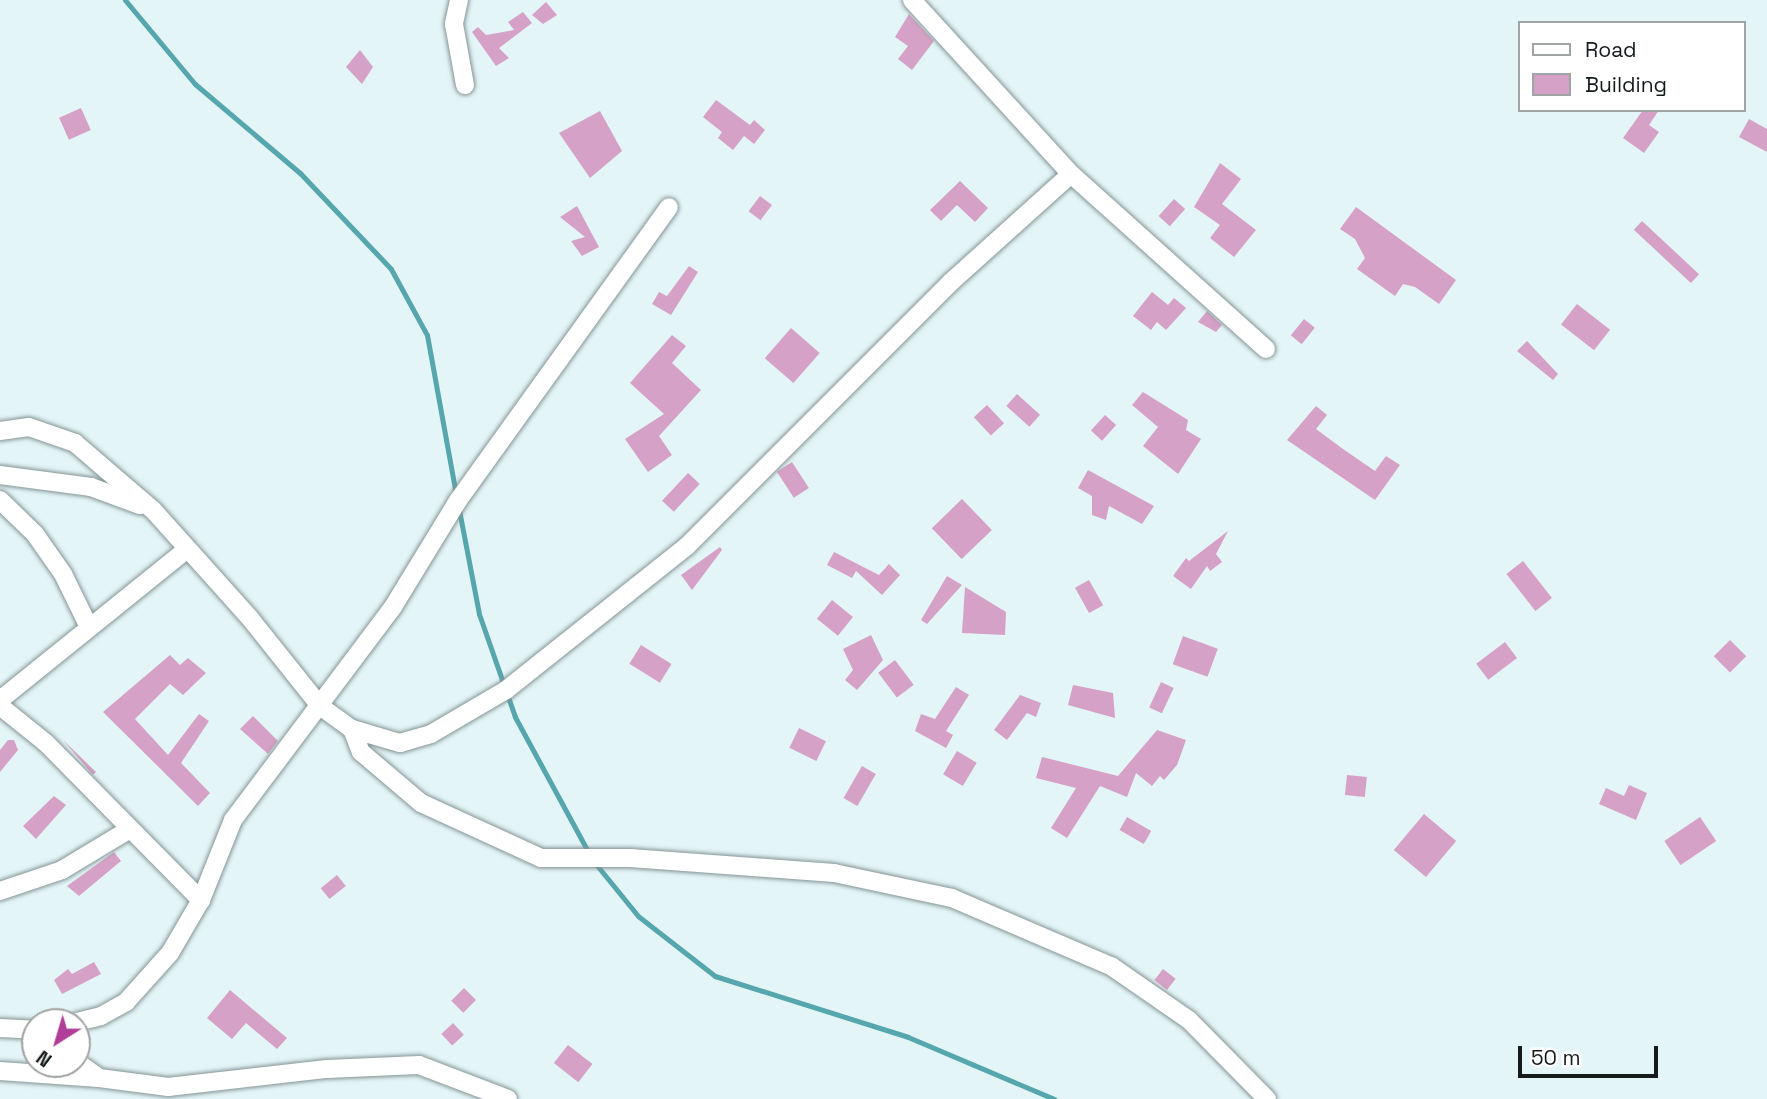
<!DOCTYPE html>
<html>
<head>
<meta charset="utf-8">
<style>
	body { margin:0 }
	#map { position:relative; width:1767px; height:1099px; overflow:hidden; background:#e4f5f7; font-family:"Space Grotesk",sans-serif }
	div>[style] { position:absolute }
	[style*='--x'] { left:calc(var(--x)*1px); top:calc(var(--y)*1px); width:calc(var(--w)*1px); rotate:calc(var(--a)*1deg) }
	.stream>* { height:5px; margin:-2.5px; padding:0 2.5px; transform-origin:2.5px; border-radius:2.5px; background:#55a6ad }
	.building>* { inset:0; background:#d6a1c6; transform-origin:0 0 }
	.roads { filter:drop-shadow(0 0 2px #849495) drop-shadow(0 0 2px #849495) }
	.minor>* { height:18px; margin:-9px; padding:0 9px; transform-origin:9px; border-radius:9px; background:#fff }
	span { translate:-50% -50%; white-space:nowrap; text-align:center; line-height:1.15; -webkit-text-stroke:5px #fff; paint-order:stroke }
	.legend { position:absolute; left:1518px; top:21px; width:228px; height:91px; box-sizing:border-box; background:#fff; border:2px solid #a1a4a4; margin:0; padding:9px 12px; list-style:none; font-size:21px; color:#151b1c }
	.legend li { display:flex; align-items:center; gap:14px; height:35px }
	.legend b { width:35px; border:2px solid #a1a4a4 }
	.north { position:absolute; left:21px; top:1008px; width:70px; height:70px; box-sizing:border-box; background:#fff; border:2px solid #a1a4a4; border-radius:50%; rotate:217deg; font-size:19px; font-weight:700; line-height:28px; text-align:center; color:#151b1c }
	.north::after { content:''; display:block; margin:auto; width:24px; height:32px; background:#b03d97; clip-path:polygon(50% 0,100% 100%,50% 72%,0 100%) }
	.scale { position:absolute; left:1518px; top:1046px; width:140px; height:32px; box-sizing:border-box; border:4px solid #151b1c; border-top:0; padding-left:9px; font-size:21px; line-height:24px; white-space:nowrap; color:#151b1c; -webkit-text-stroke:5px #fff; paint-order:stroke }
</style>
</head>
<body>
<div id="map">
	<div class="stream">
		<i style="--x:125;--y:0;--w:109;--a:50.2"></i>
		<i style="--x:195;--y:84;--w:138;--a:40.3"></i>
		<i style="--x:300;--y:173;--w:132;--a:46.5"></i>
		<i style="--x:391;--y:269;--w:75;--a:61.4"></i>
		<i style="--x:427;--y:335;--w:162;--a:79.7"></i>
		<i style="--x:459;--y:510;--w:106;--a:79.1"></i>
		<i style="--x:479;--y:614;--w:109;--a:70.7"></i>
		<i style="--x:515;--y:717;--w:157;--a:61.5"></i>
		<i style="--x:595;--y:863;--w:68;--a:50.9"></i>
		<i style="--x:638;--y:916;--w:98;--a:37.9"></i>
		<i style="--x:715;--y:976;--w:202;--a:17.5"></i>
		<i style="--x:908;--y:1037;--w:159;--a:23"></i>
	</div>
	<div class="building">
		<i style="clip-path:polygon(546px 2px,557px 15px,543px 24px,532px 15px)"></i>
		<i style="clip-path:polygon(523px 12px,532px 23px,499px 48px,509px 58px,496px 66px,472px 32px,478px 27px,486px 35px,514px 30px,508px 22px)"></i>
		<i style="clip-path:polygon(909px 14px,934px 41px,912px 70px,898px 59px,908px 46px,895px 37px)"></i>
		<i style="clip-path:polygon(360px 50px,373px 67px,362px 84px,346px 67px)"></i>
		<i style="clip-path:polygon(716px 100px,750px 125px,754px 120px,765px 130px,754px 144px,744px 136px,733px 150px,718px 138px,722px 132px,703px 117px)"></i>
		<i style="left:81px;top:108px;width:24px;height:24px;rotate:66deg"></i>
		<i style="clip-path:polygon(1643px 110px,1659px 110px,1649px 125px,1659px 132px,1644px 153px,1623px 138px)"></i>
		<i style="clip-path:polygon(600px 111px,622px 151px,590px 178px,559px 133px)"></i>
		<i style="clip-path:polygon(1749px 119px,1767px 129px,1767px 152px,1739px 137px)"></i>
		<i style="clip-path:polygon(1220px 163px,1241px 179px,1222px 204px,1256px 230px,1234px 257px,1210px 238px,1220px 225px,1194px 207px)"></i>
		<i style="clip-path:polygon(960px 181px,988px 208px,975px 222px,957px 205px,941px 221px,930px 210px)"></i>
		<i style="left:760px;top:196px;width:15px;height:19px;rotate:37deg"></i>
		<i style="left:1174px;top:199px;width:15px;height:23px;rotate:42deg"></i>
		<i style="clip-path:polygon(577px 206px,599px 247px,582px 256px,571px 241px,585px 237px,560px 217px)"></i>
		<i style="clip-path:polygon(1356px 207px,1456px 280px,1439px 304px,1415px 287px,1403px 284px,1395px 296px,1357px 269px,1365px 258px,1355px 239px,1340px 229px)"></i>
		<i style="left:1642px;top:221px;width:78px;height:12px;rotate:43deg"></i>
		<i style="clip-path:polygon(689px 266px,698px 272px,671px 315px,652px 304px,659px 292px,667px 296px)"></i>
		<i style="clip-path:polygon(1152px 292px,1168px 305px,1174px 298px,1186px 308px,1166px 330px,1157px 322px,1151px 330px,1133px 316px)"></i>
		<i style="left:1577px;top:304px;width:42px;height:26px;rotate:38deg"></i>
		<i style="clip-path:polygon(1207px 311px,1222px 325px,1216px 332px,1198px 322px)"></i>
		<i style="left:1304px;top:319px;width:14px;height:21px;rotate:39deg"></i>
		<i style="left:791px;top:328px;width:38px;height:40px;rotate:41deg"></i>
		<i style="clip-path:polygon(672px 335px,686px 346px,672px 363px,701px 390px,659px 436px,672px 455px,648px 472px,625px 439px,664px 414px,630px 383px)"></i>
		<i style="clip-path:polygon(1527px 341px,1558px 374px,1553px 380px,1517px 351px)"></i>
		<i style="clip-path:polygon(1143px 392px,1188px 420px,1186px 430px,1201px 439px,1178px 474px,1143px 446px,1158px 427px,1132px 405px)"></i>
		<i style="left:1017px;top:394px;width:31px;height:16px;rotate:42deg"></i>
		<i style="left:987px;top:405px;width:25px;height:18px;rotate:47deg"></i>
		<i style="clip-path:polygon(1316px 406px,1327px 415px,1316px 429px,1343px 449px,1375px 471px,1386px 456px,1400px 465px,1375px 500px,1287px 440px)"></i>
		<i style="left:1105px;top:415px;width:15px;height:21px;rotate:42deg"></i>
		<i style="left:792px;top:462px;width:31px;height:18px;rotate:57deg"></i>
		<i style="clip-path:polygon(1088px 470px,1154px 506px,1142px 524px,1109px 506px,1106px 520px,1092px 515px,1092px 496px,1078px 488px)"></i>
		<i style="left:688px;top:473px;width:16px;height:38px;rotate:43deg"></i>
		<i style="left:962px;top:499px;width:43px;height:42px;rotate:46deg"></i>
		<i style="clip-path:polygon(1228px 531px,1216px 554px,1222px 562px,1210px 571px,1207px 566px,1191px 589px,1173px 576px,1186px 558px,1189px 561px)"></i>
		<i style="clip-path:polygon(720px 547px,722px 550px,692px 590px,681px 575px)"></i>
		<i style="clip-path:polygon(834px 552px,879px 575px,889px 564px,900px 575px,882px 595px,856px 571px,852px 578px,827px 565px)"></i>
		<i style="left:1523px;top:561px;width:47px;height:21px;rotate:52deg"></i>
		<i style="clip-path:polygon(947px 576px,962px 585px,927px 624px,921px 620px)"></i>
		<i style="left:1089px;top:580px;width:29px;height:16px;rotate:61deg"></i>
		<i style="clip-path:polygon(965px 587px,1006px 612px,1005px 635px,962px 633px)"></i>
		<i style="left:832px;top:600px;width:27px;height:24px;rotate:39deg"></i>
		<i style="clip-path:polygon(871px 635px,883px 660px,857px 690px,845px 680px,853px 670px,843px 649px)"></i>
		<i style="left:1183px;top:636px;width:37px;height:30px;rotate:20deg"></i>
		<i style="left:1730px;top:640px;width:23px;height:23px;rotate:45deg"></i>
		<i style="left:1505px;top:642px;width:20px;height:36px;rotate:53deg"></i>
		<i style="left:641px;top:645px;width:36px;height:22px;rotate:32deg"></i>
		<i style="clip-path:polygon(170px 655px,180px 665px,188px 658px,206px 673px,183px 695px,170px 684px,135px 719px,168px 755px,199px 714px,209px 721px,181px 763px,210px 793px,198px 806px,103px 712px)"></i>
		<i style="left:895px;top:660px;width:31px;height:21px;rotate:53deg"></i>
		<i style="left:1161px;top:682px;width:14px;height:28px;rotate:25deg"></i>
		<i style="clip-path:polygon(1073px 685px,1113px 693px,1115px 718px,1068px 705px)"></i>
		<i style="clip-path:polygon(956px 687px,969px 695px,946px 731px,953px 735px,946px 748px,915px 731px,921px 714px,935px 719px)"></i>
		<i style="clip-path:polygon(1020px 695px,1041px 703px,1036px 717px,1027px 713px,1007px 740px,994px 730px)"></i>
		<i style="clip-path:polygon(253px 716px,278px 741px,268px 754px,240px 729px)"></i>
		<i style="left:799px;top:728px;width:30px;height:22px;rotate:26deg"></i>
		<i style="clip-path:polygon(1157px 730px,1186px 740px,1177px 765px,1164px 780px,1160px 776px,1152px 786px,1136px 773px,1127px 797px,1100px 786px,1067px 838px,1051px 828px,1076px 788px,1036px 778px,1042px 757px,1118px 776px)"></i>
		<i style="clip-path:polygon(8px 740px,14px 740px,18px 750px,0 772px,0 750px)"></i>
		<i style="clip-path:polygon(63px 740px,96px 772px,93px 775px)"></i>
		<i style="left:957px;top:751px;width:23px;height:27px;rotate:31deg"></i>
		<i style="left:862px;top:766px;width:16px;height:37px;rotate:30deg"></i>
		<i style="left:1347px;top:775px;width:20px;height:20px;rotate:6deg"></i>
		<i style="clip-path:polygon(1629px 785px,1647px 793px,1636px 820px,1599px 804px,1606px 788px,1624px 796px)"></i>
		<i style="clip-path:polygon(54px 796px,66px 805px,36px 839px,23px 826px)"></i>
		<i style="left:1424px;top:814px;width:42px;height:47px;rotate:40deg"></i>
		<i style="left:1127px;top:817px;width:28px;height:15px;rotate:30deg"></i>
		<i style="left:1700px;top:817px;width:29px;height:43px;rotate:56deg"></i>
		<i style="clip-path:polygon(114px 852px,121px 861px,79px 896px,67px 886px)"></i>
		<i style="left:337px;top:875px;width:14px;height:21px;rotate:51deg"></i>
		<i style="clip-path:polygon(94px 962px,101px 974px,62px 994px,54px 980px,68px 969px,72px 974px)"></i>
		<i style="left:1163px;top:969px;width:16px;height:14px;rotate:38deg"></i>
		<i style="left:464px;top:988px;width:17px;height:18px;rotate:45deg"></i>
		<i style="clip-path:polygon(230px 990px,287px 1038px,277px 1049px,246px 1023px,232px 1039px,207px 1018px)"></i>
		<i style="left:453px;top:1023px;width:16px;height:16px;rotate:47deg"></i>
		<i style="left:568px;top:1045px;width:31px;height:23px;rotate:38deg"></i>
	</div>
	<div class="roads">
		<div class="minor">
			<i style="--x:459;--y:0;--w:25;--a:102"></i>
			<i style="--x:454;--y:24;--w:62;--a:79.8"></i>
			<i style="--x:912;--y:0;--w:236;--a:47.6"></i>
			<i style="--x:1071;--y:174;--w:262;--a:41.9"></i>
			<i style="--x:0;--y:431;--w:29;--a:-8"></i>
			<i style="--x:29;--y:427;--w:49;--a:19.2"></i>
			<i style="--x:75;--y:443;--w:103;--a:40.7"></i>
			<i style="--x:153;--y:510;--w:144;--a:48.1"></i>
			<i style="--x:249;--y:617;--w:114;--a:51.4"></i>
			<i style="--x:320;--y:706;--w:39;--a:36"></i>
			<i style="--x:352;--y:729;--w:50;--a:16.3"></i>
			<i style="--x:400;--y:743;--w:32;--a:-16"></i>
			<i style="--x:431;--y:734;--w:87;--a:-30.4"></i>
			<i style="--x:506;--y:690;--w:231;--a:-38.5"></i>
			<i style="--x:687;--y:546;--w:373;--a:-45"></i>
			<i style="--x:951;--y:282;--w:161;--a:-42"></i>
			<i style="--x:0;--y:475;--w:92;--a:7.5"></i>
			<i style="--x:91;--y:487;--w:52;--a:20.2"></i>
			<i style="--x:0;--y:500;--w:49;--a:44.2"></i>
			<i style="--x:35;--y:534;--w:49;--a:55"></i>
			<i style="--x:63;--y:574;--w:59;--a:63.9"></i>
			<i style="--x:0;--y:700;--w:239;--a:-38.9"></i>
			<i style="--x:0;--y:706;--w:59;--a:38.8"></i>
			<i style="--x:46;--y:743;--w:221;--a:45.4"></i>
			<i style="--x:352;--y:729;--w:25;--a:69"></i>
			<i style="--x:361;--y:752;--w:79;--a:40.4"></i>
			<i style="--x:421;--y:803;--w:132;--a:24.6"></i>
			<i style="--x:541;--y:858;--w:89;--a:0"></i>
			<i style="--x:630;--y:858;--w:205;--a:4.2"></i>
			<i style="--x:834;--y:873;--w:121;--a:12"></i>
			<i style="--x:952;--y:898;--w:173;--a:23.2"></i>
			<i style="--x:1111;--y:966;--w:95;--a:34.7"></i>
			<i style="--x:1189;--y:1020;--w:111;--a:45.4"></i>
			<i style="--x:0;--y:891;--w:65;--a:-18.7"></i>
			<i style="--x:62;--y:870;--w:79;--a:-31.1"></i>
			<i style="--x:77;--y:1022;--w:25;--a:-14"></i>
			<i style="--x:101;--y:1016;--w:29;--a:-29"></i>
			<i style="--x:126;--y:1002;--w:66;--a:-48.1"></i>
			<i style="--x:170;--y:953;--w:61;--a:-59.7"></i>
			<i style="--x:201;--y:900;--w:86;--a:-68.2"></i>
			<i style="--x:233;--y:820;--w:266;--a:-53.1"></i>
			<i style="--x:393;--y:607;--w:123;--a:-58.6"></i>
			<i style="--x:457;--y:502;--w:363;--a:-54.3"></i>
			<i style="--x:0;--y:1028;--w:35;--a:3"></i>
			<i style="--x:77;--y:1062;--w:27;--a:36"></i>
			<i style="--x:99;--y:1078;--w:70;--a:7.4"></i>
			<i style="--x:168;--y:1087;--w:160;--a:-6.5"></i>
			<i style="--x:327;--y:1069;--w:92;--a:-2.5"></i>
			<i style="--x:419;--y:1065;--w:95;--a:20.9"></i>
			<i style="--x:0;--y:1071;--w:99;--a:4"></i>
		</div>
	</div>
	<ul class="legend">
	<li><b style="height:9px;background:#fff"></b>Road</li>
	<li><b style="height:19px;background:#d6a1c6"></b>Building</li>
	</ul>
	<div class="north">N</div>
	<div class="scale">50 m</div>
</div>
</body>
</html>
